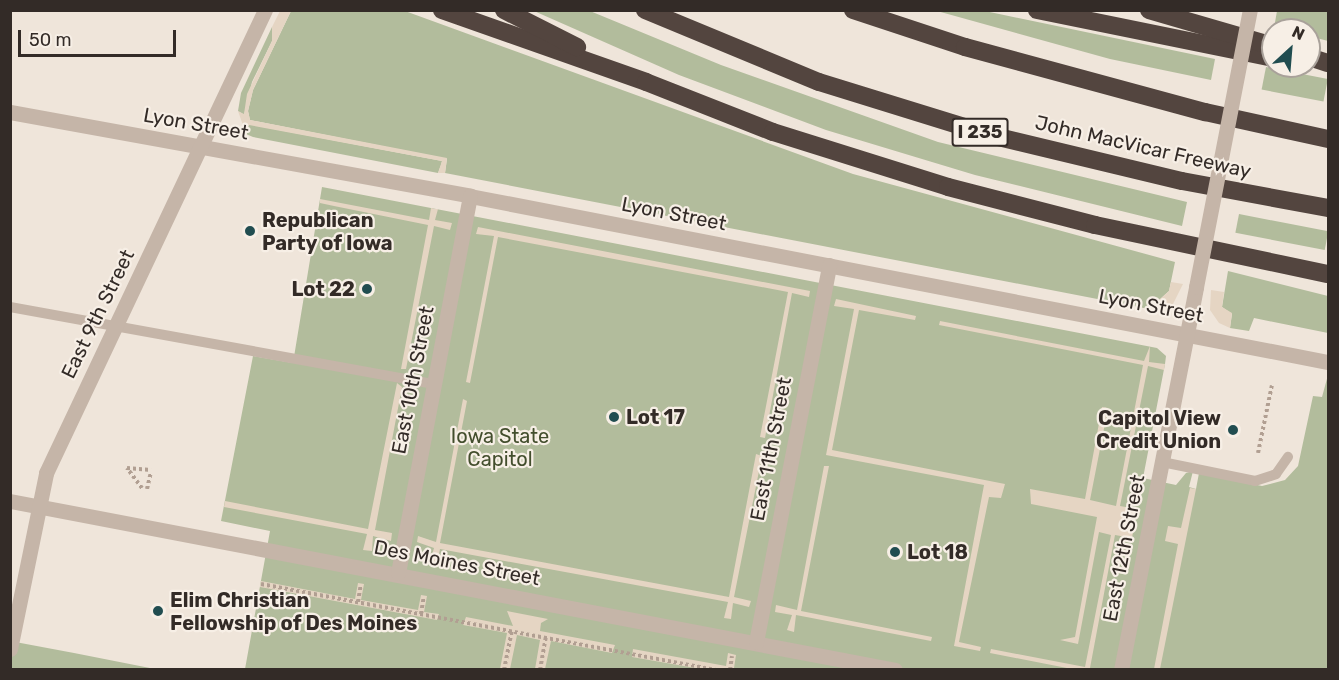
<!DOCTYPE html>
<html>
<head>
<meta charset="utf-8">
<style>
	body { margin:0 }
	#map { position:relative; width:1339px; height:680px; overflow:hidden; background:#efe5da; font-family:Rubik,sans-serif }
	div>[style] { position:absolute }
	[style*='--x'] { left:calc(var(--x)*1px); top:calc(var(--y)*1px); width:calc(var(--w)*1px); rotate:calc(var(--a)*1deg) }
	.green>* { inset:0; background:#b2bc9c; transform-origin:0 0 }
	.plaza>* { inset:0; background:#e5d5c3 }
	.path>* { height:4px; margin-top:-2px; transform-origin:0; background:repeating-linear-gradient(90deg,#b19f92 0 3px,transparent 0 6px) }
	.service>* { height:10px; margin:-5px; padding:0 5px; transform-origin:5px; border-radius:5px; background:#c5b5a8 }
	.minor>* { height:15px; margin:-7.5px; padding:0 7.5px; transform-origin:7.5px; border-radius:7.5px; background:#c5b5a8 }
	.tertiary>* { height:15px; margin:-7.5px; padding:0 7.5px; transform-origin:7.5px; border-radius:7.5px; background:#c5b5a8 }
	.motorway>* { height:18px; margin:-9px; padding:0 9px; transform-origin:9px; border-radius:9px; background:#53453f }
	.minor-bridge>* { height:15px; margin:-7.5px; padding:0 7.5px; transform-origin:7.5px; border-radius:7.5px; background:#c5b5a8 }
	.dots>* { width:16px; height:16px; translate:-50% -50%; box-sizing:border-box; border:3px solid #f7efe6; border-radius:50% }
	span { translate:-50% -50%; white-space:nowrap; text-align:center; line-height:1.15; -webkit-text-stroke:4.5px #f7efe6; paint-order:stroke }
	.shield-label span { padding:2px 4px; background:#f7efe6; border:2px solid; border-radius:4px; -webkit-text-stroke-width:0 }
	.shield-label { font-size:18px; color:#332b27; font-weight:700 }
	.street-label { font-size:20px; color:#332b27 }
	.poi-label { font-size:20px; color:#332b27; font-weight:700 }
	.left { translate:0 -50%; text-align:left }
	.right { translate:-100% -50%; text-align:right }
	.park-label { font-size:20px; color:#434e2d }
	.frame { position:absolute; inset:0; border:12px solid #332b27; pointer-events:none }
	.north { position:absolute; left:1261px; top:18px; width:60px; height:60px; box-sizing:border-box; background:#f7efe6; border:2px solid #a9a19a; border-radius:50%; rotate:26deg; font-size:16px; font-weight:700; line-height:24px; text-align:center; color:#332b27 }
	.north::after { content:''; display:block; margin:auto; width:21px; height:27px; background:#214d50; clip-path:polygon(50% 0,100% 100%,50% 72%,0 100%) }
	.scale { position:absolute; left:18px; top:30px; width:158px; height:27px; box-sizing:border-box; border:3px solid #332b27; border-top:0; padding-left:8px; font-size:18px; line-height:21px; white-space:nowrap; color:#332b27; -webkit-text-stroke:4px #f7efe6; paint-order:stroke }
</style>
</head>
<body>
<div id="map">
	<div class="green">
		<i style="clip-path:polygon(291px 11px,405px 11px,853px 174px,1175px 262px,1169px 291px,1149px 309px,445px 173px,447px 159px,250px 120px,248px 111px,253px 90px)"></i>
		<i style="clip-path:polygon(534px 11px,590px 11px,721px 65px,938px 142px,1187px 202px,1182px 226px,975px 175px,826px 130px,679px 75px)"></i>
		<i style="clip-path:polygon(937px 11px,985px 11px,1215px 59px,1211px 80px,1110px 59px)"></i>
		<i style="clip-path:polygon(1277px 11px,1328px 11px,1328px 41px,1309px 36px,1309px 30px,1274px 28px)"></i>
		<i style="clip-path:polygon(272px 27px,272px 41px,252px 82px,244px 115px,238px 111px,241px 93px)"></i>
		<i style="left:1266px;top:67px;width:63px;height:23px;rotate:11deg"></i>
		<i style="clip-path:polygon(248px 124px,442px 161px,441px 165px,438px 173px,253px 137px,246px 134px)"></i>
		<i style="clip-path:polygon(322px 187px,1157px 348px,1166px 356px,1165px 364px,1143px 478px,1176px 485px,1186px 473px,1193px 471px,1189px 487px,1196px 489px,1199px 473px,1262px 486px,1285px 480px,1298px 466px,1313px 396px,1322px 397px,1328px 375px,1328px 669px,245px 669px,270px 531px,221px 521px,253px 356px,293px 363px)"></i>
		<i style="left:1239px;top:214px;width:91px;height:19px;rotate:11deg"></i>
		<i style="clip-path:polygon(1228px 271px,1328px 296px,1328px 333px,1254px 318px,1249px 331px,1230px 328px,1232px 314px,1222px 307px)"></i>
		<i style="clip-path:polygon(10px 641px,74px 653px,155px 669px,11px 669px)"></i>
	</div>
	<div class="plaza">
		<i style="clip-path:polygon(280px 11px,291px 11px,253px 90px,248px 111px,250px 120px,447px 158px,445px 173px,438px 173px,442px 161px,249px 125px,246px 134px,238px 111px,244px 114px,247px 94px,272px 41px,272px 27px)"></i>
		<i style="clip-path:polygon(320px 199px,429px 220px,431px 208px,435px 209px,438px 209px,435px 220px,452px 223px,450px 230px,434px 226px,406px 369px,401px 369px,428px 225px,334px 206px,320px 203px)"></i>
		<i style="clip-path:polygon(478px 227px,810px 291px,809px 297px,792px 293px,765px 438px,760px 437px,788px 292px,498px 237px,470px 383px,466px 382px,494px 236px,476px 234px)"></i>
		<i style="clip-path:polygon(1171px 282px,1183px 284px,1173px 304px,1149px 309px,1169px 291px)"></i>
		<i style="clip-path:polygon(1211px 290px,1224px 292px,1222px 307px,1232px 313px,1230px 328px,1219px 323px,1210px 310px)"></i>
		<i style="clip-path:polygon(836px 299px,916px 316px,915px 320px,859px 310px,832px 450px,1005px 484px,1001px 498px,989px 497px,959px 642px,981px 647px,980px 651px,954px 646px,984px 485px,826px 455px,854px 309px,834px 306px)"></i>
		<i style="clip-path:polygon(940px 321px,1144px 361px,1150px 346px,1149px 362px,1165px 364px,1164px 370px,1148px 366px,1120px 506px,1137px 509px,1134px 526px,1132px 538px,1115px 535px,1090px 668px,1093px 669px,1072px 669px,990px 653px,991px 649px,1085px 667px,1111px 535px,1099px 532px,1078px 644px,1060px 640px,1075px 637px,1097px 517px,1031px 504px,1030px 489px,1085px 499px,1102px 407px,1108px 408px,1090px 500px,1116px 506px,1143px 365px,939px 325px)"></i>
		<i style="clip-path:polygon(397px 383px,402px 387px,375px 530px,392px 533px,391px 541px,373px 536px,372px 551px,363px 550px,367px 534px,224px 507px,225px 501px,368px 529px)"></i>
		<i style="clip-path:polygon(463px 399px,467px 401px,440px 543px,729px 597px,756px 454px,762px 456px,734px 597px,751px 601px,749px 607px,733px 603px,731px 619px,724px 618px,728px 602px,440px 549px,437px 564px,430px 562px,434px 548px,417px 542px,418px 536px,436px 542px)"></i>
		<i style="clip-path:polygon(824px 466px,829px 466px,801px 611px,932px 637px,931px 641px,796px 615px,794px 632px,787px 630px,792px 615px,775px 612px,776px 605px,797px 610px)"></i>
		<i style="clip-path:polygon(1190px 488px,1196px 489px,1160px 669px,1154px 669px,1178px 544px,1165px 541px,1168px 526px,1181px 528px)"></i>
		<i style="clip-path:polygon(261px 581px,355px 599px,358px 583px,364px 584px,361px 600px,418px 610px,421px 595px,427px 596px,424px 612px,439px 614px,437px 620px,260px 587px)"></i>
		<i style="clip-path:polygon(507px 611px,548px 619px,541px 623px,540px 631px,615px 645px,612px 653px,551px 641px,545px 669px,535px 669px,540px 640px,517px 635px,510px 669px,500px 669px,507px 633px,463px 625px,466px 617px,513px 626px)"></i>
		<i style="clip-path:polygon(633px 649px,726px 666px,728px 653px,736px 655px,734px 668px,743px 669px,701px 669px,632px 657px)"></i>
	</div>
	<div class="path">
		<i style="--x:1258;--y:453;--w:69;--a:-78.4"></i>
		<i style="--x:142;--y:488;--w:25;--a:-127"></i>
		<i style="--x:127;--y:468;--w:24;--a:5"></i>
		<i style="--x:147;--y:489;--w:17;--a:-77"></i>
		<i style="--x:261;--y:584;--w:464;--a:10.7"></i>
		<i style="--x:358;--y:602;--w:18;--a:-81"></i>
		<i style="--x:421;--y:614;--w:18;--a:-81"></i>
		<i style="--x:504;--y:670;--w:41;--a:-78.7"></i>
		<i style="--x:540;--y:670;--w:34;--a:-80"></i>
		<i style="--x:730;--y:670;--w:14;--a:-82"></i>
	</div>
	<div class="service">
		<i style="--x:10;--y:307;--w:431;--a:10.3"></i>
		<i style="--x:1162;--y:462;--w:95;--a:11.5"></i>
		<i style="--x:1255;--y:481;--w:22;--a:-18"></i>
		<i style="--x:1276;--y:474;--w:21;--a:-55"></i>
	</div>
	<div class="minor">
		<i style="--x:10;--y:112;--w:468;--a:10.3"></i>
		<i style="--x:470;--y:196;--w:874;--a:10.95"></i>
		<i style="--x:10;--y:501;--w:901;--a:10.81"></i>
		<i style="--x:398;--y:573;--w:384;--a:-79.2"></i>
		<i style="--x:756;--y:642;--w:384;--a:-79"></i>
		<i style="--x:1121;--y:670;--w:390;--a:-78.9"></i>
	</div>
	<div class="tertiary">
		<i style="--x:10;--y:649;--w:180;--a:-78.4"></i>
		<i style="--x:46;--y:473;--w:512;--a:-64.69"></i>
	</div>
	<div class="motorway">
		<i style="--x:442;--y:10;--w:216;--a:19.4"></i>
		<i style="--x:646;--y:82;--w:136;--a:21.5"></i>
		<i style="--x:773;--y:132;--w:183;--a:17.4"></i>
		<i style="--x:948;--y:187;--w:152;--a:14.5"></i>
		<i style="--x:1095;--y:225;--w:238;--a:11.9"></i>
		<i style="--x:504;--y:10;--w:82;--a:26.9"></i>
		<i style="--x:645;--y:10;--w:188;--a:22.5"></i>
		<i style="--x:819;--y:82;--w:179;--a:17.2"></i>
		<i style="--x:990;--y:135;--w:197;--a:13.5"></i>
		<i style="--x:1182;--y:181;--w:148;--a:10.5"></i>
		<i style="--x:853;--y:10;--w:118;--a:18.3"></i>
		<i style="--x:965;--y:47;--w:249;--a:15.2"></i>
		<i style="--x:1205;--y:112;--w:126;--a:12.4"></i>
		<i style="--x:1037;--y:10;--w:241;--a:11.5"></i>
		<i style="--x:1149;--y:10;--w:129;--a:16.2"></i>
		<i style="--x:1309;--y:57;--w:20;--a:18"></i>
	</div>
	<div class="minor-bridge">
		<i style="--x:1196;--y:287;--w:282;--a:-79"></i>
	</div>
	<div class="dots">
		<i style="left:250px;top:231px;background:#214d50"></i>
		<i style="left:367px;top:289px;background:#214d50"></i>
		<i style="left:614px;top:417px;background:#214d50"></i>
		<i style="left:1233px;top:430px;background:#214d50"></i>
		<i style="left:895px;top:552px;background:#214d50"></i>
		<i style="left:158px;top:611px;background:#214d50"></i>
	</div>
	<div class="shield-label">
		<span style="left:980px;top:132px">I 235</span>
	</div>
	<div class="street-label">
		<span style="left:196px;top:124px;rotate:10deg">Lyon Street</span>
		<span style="left:1143px;top:147px;rotate:13deg">John MacVicar Freeway</span>
		<span style="left:674px;top:214px;rotate:11deg">Lyon Street</span>
		<span style="left:1151px;top:306px;rotate:11deg">Lyon Street</span>
		<span style="left:98px;top:314px;rotate:-64deg">East 9th Street</span>
		<span style="left:413px;top:380px;rotate:-79deg">East 10th Street</span>
		<span style="left:771px;top:449px;rotate:-79deg">East 11th Street</span>
		<span style="left:1124px;top:548px;rotate:-79deg">East 12th Street</span>
		<span style="left:457px;top:563px;rotate:11deg">Des Moines Street</span>
	</div>
	<div class="poi-label">
		<span class="left" style="left:262px;top:232px">Republican<br>Party of Iowa</span>
		<span class="right" style="left:355px;top:289px">Lot 22</span>
		<span class="left" style="left:626px;top:417px">Lot 17</span>
		<span class="right" style="left:1221px;top:430px">Capitol View<br>Credit Union</span>
		<span class="left" style="left:907px;top:552px">Lot 18</span>
		<span class="left" style="left:170px;top:612px">Elim Christian<br>Fellowship of Des Moines</span>
	</div>
	<div class="park-label">
		<span style="left:500px;top:448px">Iowa State<br>Capitol</span>
	</div>
	<div class="frame"></div>
	<div class="north">N</div>
	<div class="scale">50 m</div>
</div>
</body>
</html>
